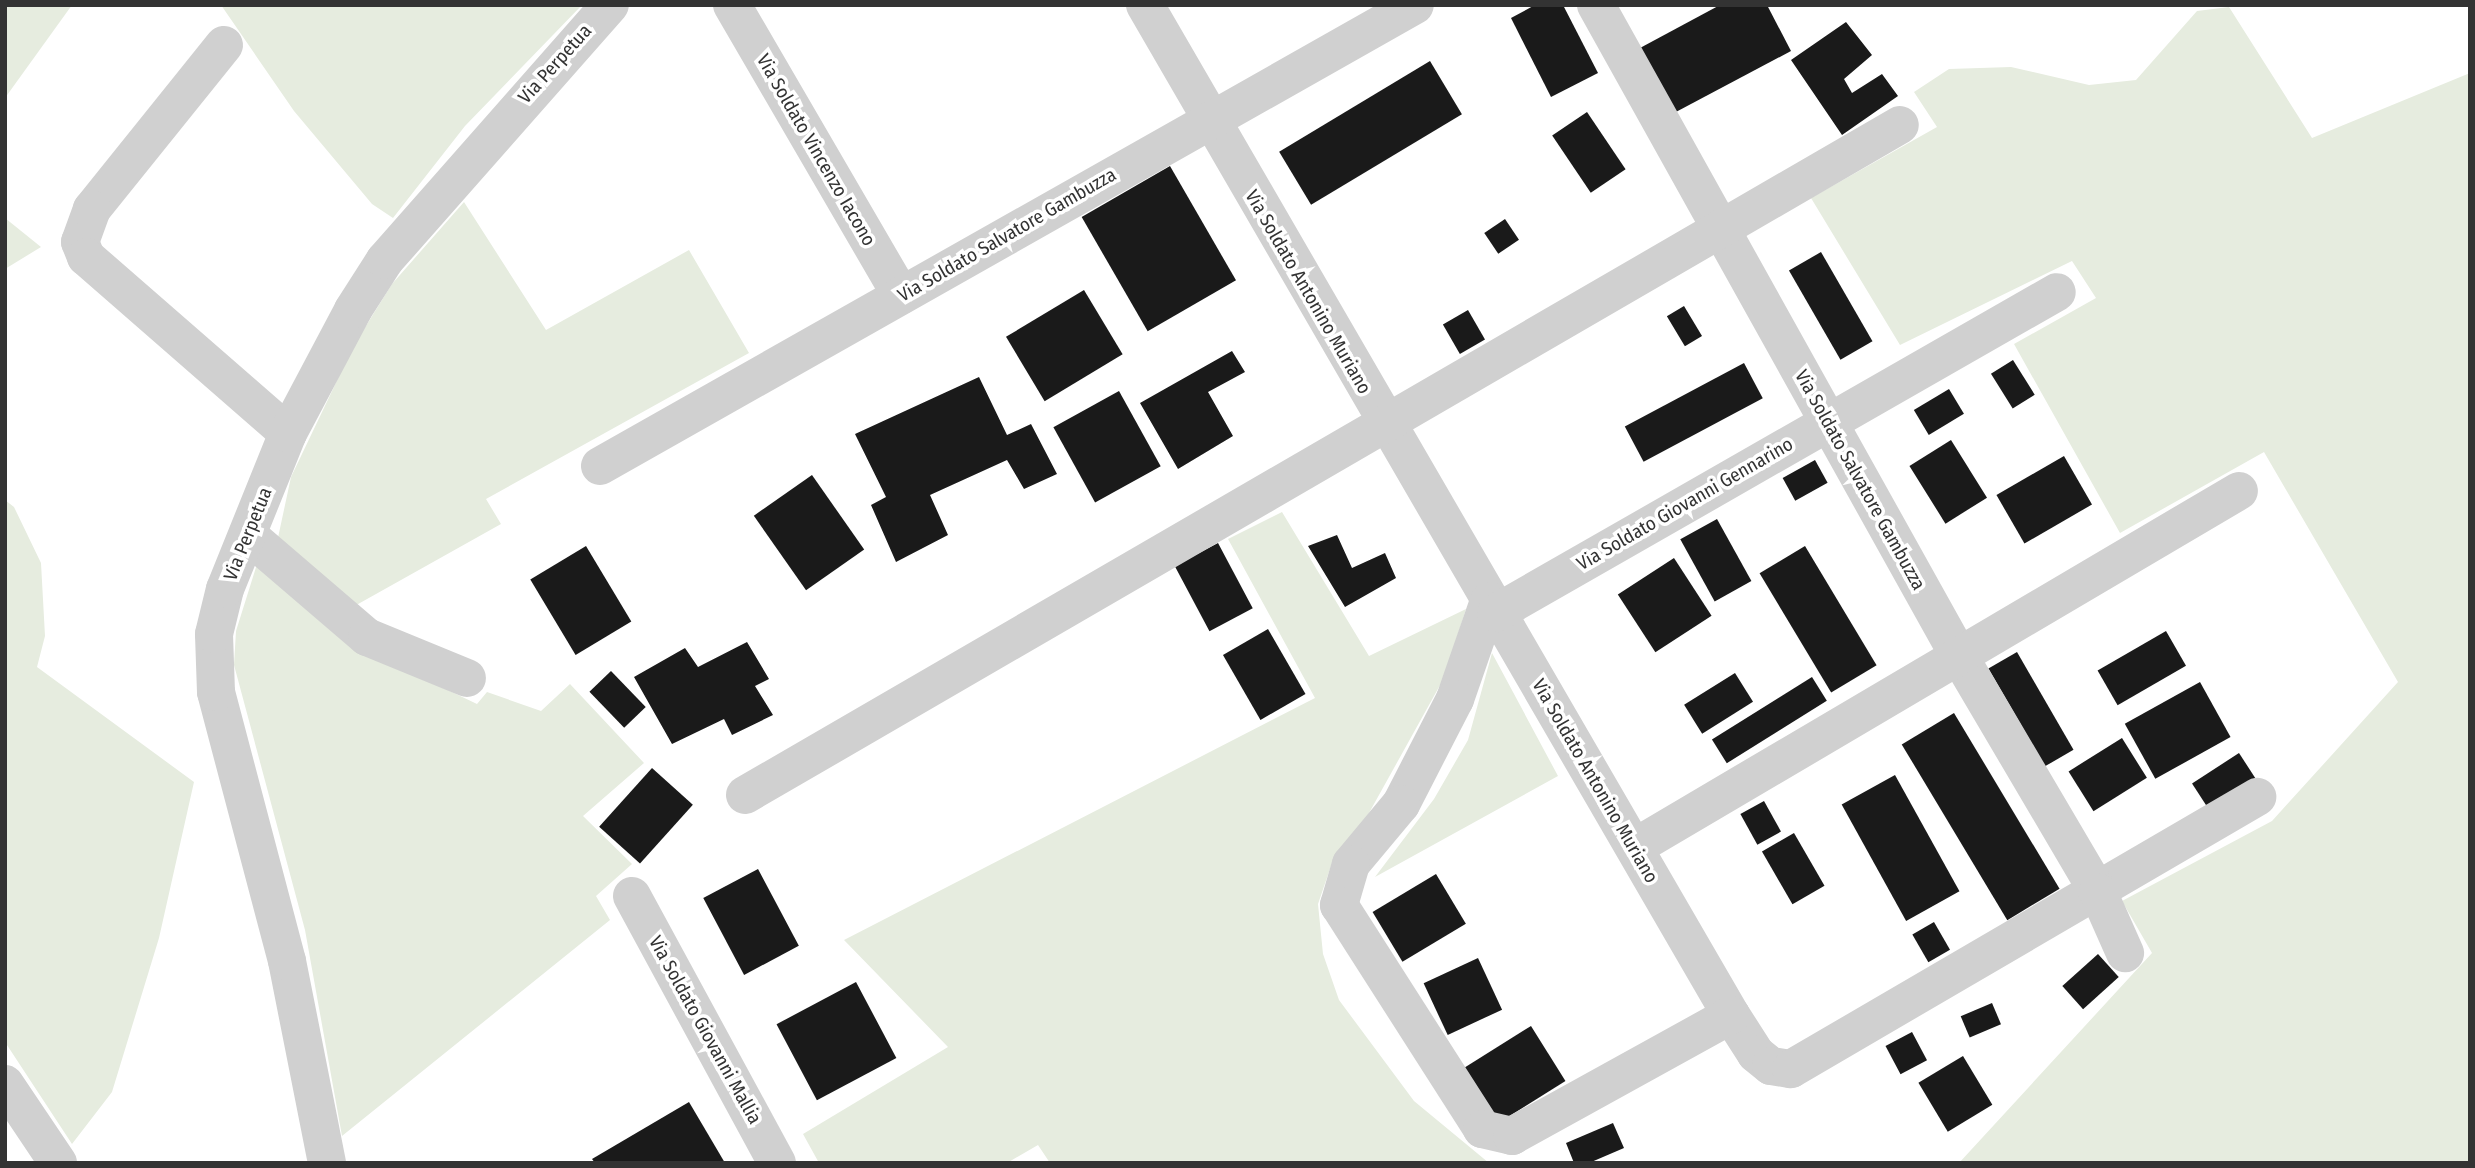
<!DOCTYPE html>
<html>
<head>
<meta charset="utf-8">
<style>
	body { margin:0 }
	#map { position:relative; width:2475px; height:1168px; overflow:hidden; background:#fff; font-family:"Fira Sans Condensed",sans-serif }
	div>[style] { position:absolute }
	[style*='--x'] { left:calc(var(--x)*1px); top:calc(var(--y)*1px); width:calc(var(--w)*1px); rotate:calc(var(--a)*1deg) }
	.green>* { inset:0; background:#e6ecdf }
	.building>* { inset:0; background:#1a1a1a; transform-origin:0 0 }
	.minor>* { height:38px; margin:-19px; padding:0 19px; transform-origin:19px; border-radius:19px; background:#d0d0d0 }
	span { translate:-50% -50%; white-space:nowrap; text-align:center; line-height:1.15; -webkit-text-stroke:7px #fff; paint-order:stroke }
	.street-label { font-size:19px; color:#333 }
	.frame { position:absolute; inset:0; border:7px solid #333; pointer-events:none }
</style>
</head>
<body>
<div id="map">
	<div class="green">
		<i style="clip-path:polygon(5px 5px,72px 5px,5px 98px)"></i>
		<i style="clip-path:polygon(221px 5px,582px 5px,465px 126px,393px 218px,372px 204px,294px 111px)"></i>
		<i style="clip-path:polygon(2229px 7px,2312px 138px,2470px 73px,2470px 1163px,1959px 1163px,2152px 953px,2122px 901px,2272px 821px,2398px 682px,2264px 452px,2120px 533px,2014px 344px,2096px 298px,2072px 261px,1900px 345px,1811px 198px,1937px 127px,1914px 92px,1949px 69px,2011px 67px,2089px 85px,2136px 80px,2197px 11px)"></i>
		<i style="clip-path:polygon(464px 202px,546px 330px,689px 250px,749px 353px,486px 499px,501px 524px,351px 608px,276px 547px,291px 477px,354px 345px,392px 284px)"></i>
		<i style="clip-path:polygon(5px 218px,41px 247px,5px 269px)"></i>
		<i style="clip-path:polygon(5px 500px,14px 507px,41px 563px,45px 636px,37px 667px,194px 782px,159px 938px,112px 1092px,72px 1144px,5px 1042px)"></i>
		<i style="clip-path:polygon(1282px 512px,1369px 656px,1466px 609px,1444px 678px,1364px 822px,1332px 863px,1318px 904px,1323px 954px,1339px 1000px,1414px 1101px,1489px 1163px,1050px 1163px,1038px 1145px,1007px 1163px,819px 1163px,803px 1134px,948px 1047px,844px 940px,1315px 698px,1228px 539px)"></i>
		<i style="clip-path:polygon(257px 564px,368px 652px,477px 704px,487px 692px,541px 711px,570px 684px,644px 763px,583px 816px,632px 864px,596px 896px,610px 920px,342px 1136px,305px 930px,234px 665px,236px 631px)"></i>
		<i style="clip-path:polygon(1492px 653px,1558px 776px,1375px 877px,1434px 799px,1468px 740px)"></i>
	</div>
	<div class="building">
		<i style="clip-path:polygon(1535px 5px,1563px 5px,1598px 73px,1551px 97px,1511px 18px)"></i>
		<i style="clip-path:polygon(1720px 5px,1767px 5px,1791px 51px,1674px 113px,1640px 48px)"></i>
		<i style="clip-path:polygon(1846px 22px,1872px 55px,1844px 79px,1852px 93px,1882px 74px,1898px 96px,1842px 135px,1791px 60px)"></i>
		<i style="left:1430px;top:61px;width:62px;height:176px;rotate:59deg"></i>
		<i style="left:1587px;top:112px;width:69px;height:42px;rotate:56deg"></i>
		<i style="left:1170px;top:166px;width:132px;height:102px;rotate:60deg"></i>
		<i style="left:1505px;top:219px;width:25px;height:25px;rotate:56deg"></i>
		<i style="left:1821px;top:252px;width:103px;height:37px;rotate:60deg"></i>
		<i style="left:1084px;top:290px;width:75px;height:91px;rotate:59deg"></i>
		<i style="left:1684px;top:306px;width:35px;height:20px;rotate:59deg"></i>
		<i style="left:1468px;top:310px;width:34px;height:29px;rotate:60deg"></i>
		<i style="clip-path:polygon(1232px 351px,1245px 372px,1208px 392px,1233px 436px,1178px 469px,1140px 403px)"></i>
		<i style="left:2013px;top:360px;width:41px;height:26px;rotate:58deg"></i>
		<i style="left:1744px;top:363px;width:40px;height:135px;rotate:62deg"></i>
		<i style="clip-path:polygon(979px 377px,1007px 435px,1031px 424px,1057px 474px,1024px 489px,1007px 460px,930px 495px,948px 535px,896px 562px,871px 505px,886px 497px,855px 434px)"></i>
		<i style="left:1949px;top:389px;width:29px;height:41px;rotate:59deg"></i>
		<i style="left:1119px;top:391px;width:86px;height:75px;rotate:61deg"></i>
		<i style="left:1951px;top:440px;width:68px;height:49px;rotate:58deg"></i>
		<i style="left:2064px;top:456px;width:56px;height:78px;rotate:60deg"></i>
		<i style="left:1815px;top:460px;width:26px;height:37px;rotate:61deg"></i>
		<i style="left:812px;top:475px;width:91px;height:71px;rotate:55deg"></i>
		<i style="left:1717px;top:519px;width:71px;height:42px;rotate:61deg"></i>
		<i style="clip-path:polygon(1337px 535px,1352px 568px,1385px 553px,1396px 578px,1345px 607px,1308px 546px)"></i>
		<i style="left:1218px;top:543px;width:74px;height:49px;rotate:62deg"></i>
		<i style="left:586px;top:546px;width:88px;height:65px;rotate:59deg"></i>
		<i style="left:1805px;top:546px;width:139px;height:53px;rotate:59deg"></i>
		<i style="left:1674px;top:558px;width:69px;height:67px;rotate:57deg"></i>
		<i style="left:1268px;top:629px;width:75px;height:52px;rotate:60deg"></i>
		<i style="left:2166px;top:631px;width:40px;height:79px;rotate:60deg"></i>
		<i style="clip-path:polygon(747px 642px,769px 679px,755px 686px,773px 715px,732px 735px,724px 719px,672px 744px,634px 677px,685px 648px,698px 667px)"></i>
		<i style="left:2017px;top:652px;width:113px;height:33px;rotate:60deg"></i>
		<i style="left:611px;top:671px;width:50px;height:30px;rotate:46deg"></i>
		<i style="left:1735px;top:673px;width:34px;height:60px;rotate:58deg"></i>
		<i style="left:1812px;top:677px;width:28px;height:118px;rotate:58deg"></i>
		<i style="left:2200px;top:682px;width:63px;height:86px;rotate:61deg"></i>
		<i style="left:1954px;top:713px;width:205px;height:61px;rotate:59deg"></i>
		<i style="left:2122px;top:738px;width:47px;height:63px;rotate:58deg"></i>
		<i style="left:2239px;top:753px;width:31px;height:56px;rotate:57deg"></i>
		<i style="left:652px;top:768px;width:55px;height:79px;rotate:42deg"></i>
		<i style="left:1895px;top:775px;width:133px;height:61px;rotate:61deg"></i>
		<i style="left:1764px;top:801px;width:35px;height:27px;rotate:61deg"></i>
		<i style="left:1794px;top:833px;width:61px;height:37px;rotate:60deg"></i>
		<i style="left:758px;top:869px;width:87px;height:62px;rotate:62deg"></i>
		<i style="left:1436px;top:874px;width:58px;height:74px;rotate:59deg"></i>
		<i style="left:1934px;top:922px;width:32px;height:25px;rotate:60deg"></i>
		<i style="left:2098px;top:954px;width:31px;height:48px;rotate:48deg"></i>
		<i style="left:1478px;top:958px;width:57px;height:60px;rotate:65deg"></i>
		<i style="left:856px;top:982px;width:86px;height:90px;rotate:62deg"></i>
		<i style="left:1992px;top:1003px;width:23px;height:34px;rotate:67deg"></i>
		<i style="left:1531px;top:1026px;width:65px;height:81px;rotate:58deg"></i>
		<i style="left:1912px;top:1032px;width:32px;height:30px;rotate:62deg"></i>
		<i style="left:1963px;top:1056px;width:57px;height:52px;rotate:59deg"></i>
		<i style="clip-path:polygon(689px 1102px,725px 1163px,595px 1163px,592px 1159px)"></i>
		<i style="clip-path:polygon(1613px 1123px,1624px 1148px,1589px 1163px,1574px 1163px,1566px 1143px)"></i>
	</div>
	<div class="minor">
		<i style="--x:732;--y:5;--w:336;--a:59.8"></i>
		<i style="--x:1145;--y:5;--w:1168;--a:59.88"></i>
		<i style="--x:1731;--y:1015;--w:46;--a:57.3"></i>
		<i style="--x:1756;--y:1054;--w:19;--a:39"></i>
		<i style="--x:1771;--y:1066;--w:20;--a:9"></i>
		<i style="--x:1791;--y:1069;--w:540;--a:-30.27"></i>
		<i style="--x:1596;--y:5;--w:745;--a:60.86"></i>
		<i style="--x:1959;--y:656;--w:274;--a:59.5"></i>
		<i style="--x:2098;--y:892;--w:67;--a:66.1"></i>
		<i style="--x:224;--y:45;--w:211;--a:128.8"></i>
		<i style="--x:92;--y:209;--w:35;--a:110"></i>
		<i style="--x:80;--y:242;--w:16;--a:68"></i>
		<i style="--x:86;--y:257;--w:268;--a:41.1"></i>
		<i style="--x:600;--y:466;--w:936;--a:-29.49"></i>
		<i style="--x:249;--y:536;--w:155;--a:40.6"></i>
		<i style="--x:367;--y:637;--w:108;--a:22.3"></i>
		<i style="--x:1489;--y:601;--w:104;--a:109.1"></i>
		<i style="--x:1455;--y:699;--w:118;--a:117.2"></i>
		<i style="--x:1401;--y:804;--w:78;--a:129.8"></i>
		<i style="--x:1351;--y:864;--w:43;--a:106.3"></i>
		<i style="--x:1339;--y:905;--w:266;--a:57.4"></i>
		<i style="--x:1482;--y:1129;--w:31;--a:13"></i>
		<i style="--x:1512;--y:1136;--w:250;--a:-28.9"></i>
		<i style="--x:1496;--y:613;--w:646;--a:-29.78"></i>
		<i style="--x:745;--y:795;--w:1335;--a:-30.12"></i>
		<i style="--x:1635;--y:847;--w:701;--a:-30.52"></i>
		<i style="--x:632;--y:896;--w:304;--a:61.5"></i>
		<i style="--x:5;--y:1084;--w:95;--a:56.1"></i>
		<i style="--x:327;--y:1163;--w:206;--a:-101.2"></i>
		<i style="--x:287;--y:961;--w:278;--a:-104.8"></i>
		<i style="--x:216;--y:692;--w:58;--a:-92"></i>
		<i style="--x:214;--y:634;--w:46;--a:-76.3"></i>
		<i style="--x:225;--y:589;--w:168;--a:-68"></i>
		<i style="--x:288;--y:433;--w:139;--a:-62.1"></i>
		<i style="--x:353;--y:310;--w:59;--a:-57.4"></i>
		<i style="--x:385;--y:260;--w:340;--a:-48.6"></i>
	</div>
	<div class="street-label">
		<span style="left:555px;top:64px;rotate:-48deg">Via Perpetua</span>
		<span style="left:816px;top:150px;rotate:60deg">Via Soldato Vincenzo Iacono</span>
		<span style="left:1007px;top:235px;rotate:-30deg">Via Soldato Salvatore Gambuzza</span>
		<span style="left:1308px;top:292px;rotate:60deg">Via Soldato Antonino Muriano</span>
		<span style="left:1860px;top:480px;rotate:61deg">Via Soldato Salvatore Gambuzza</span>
		<span style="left:1685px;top:504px;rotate:-30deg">Via Soldato Giovanni Gennarino</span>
		<span style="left:248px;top:534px;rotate:-68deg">Via Perpetua</span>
		<span style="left:1595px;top:781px;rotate:60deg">Via Soldato Antonino Muriano</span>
		<span style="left:705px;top:1030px;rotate:61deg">Via Soldato Giovanni Mallia</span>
	</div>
	<div class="frame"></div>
</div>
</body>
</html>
